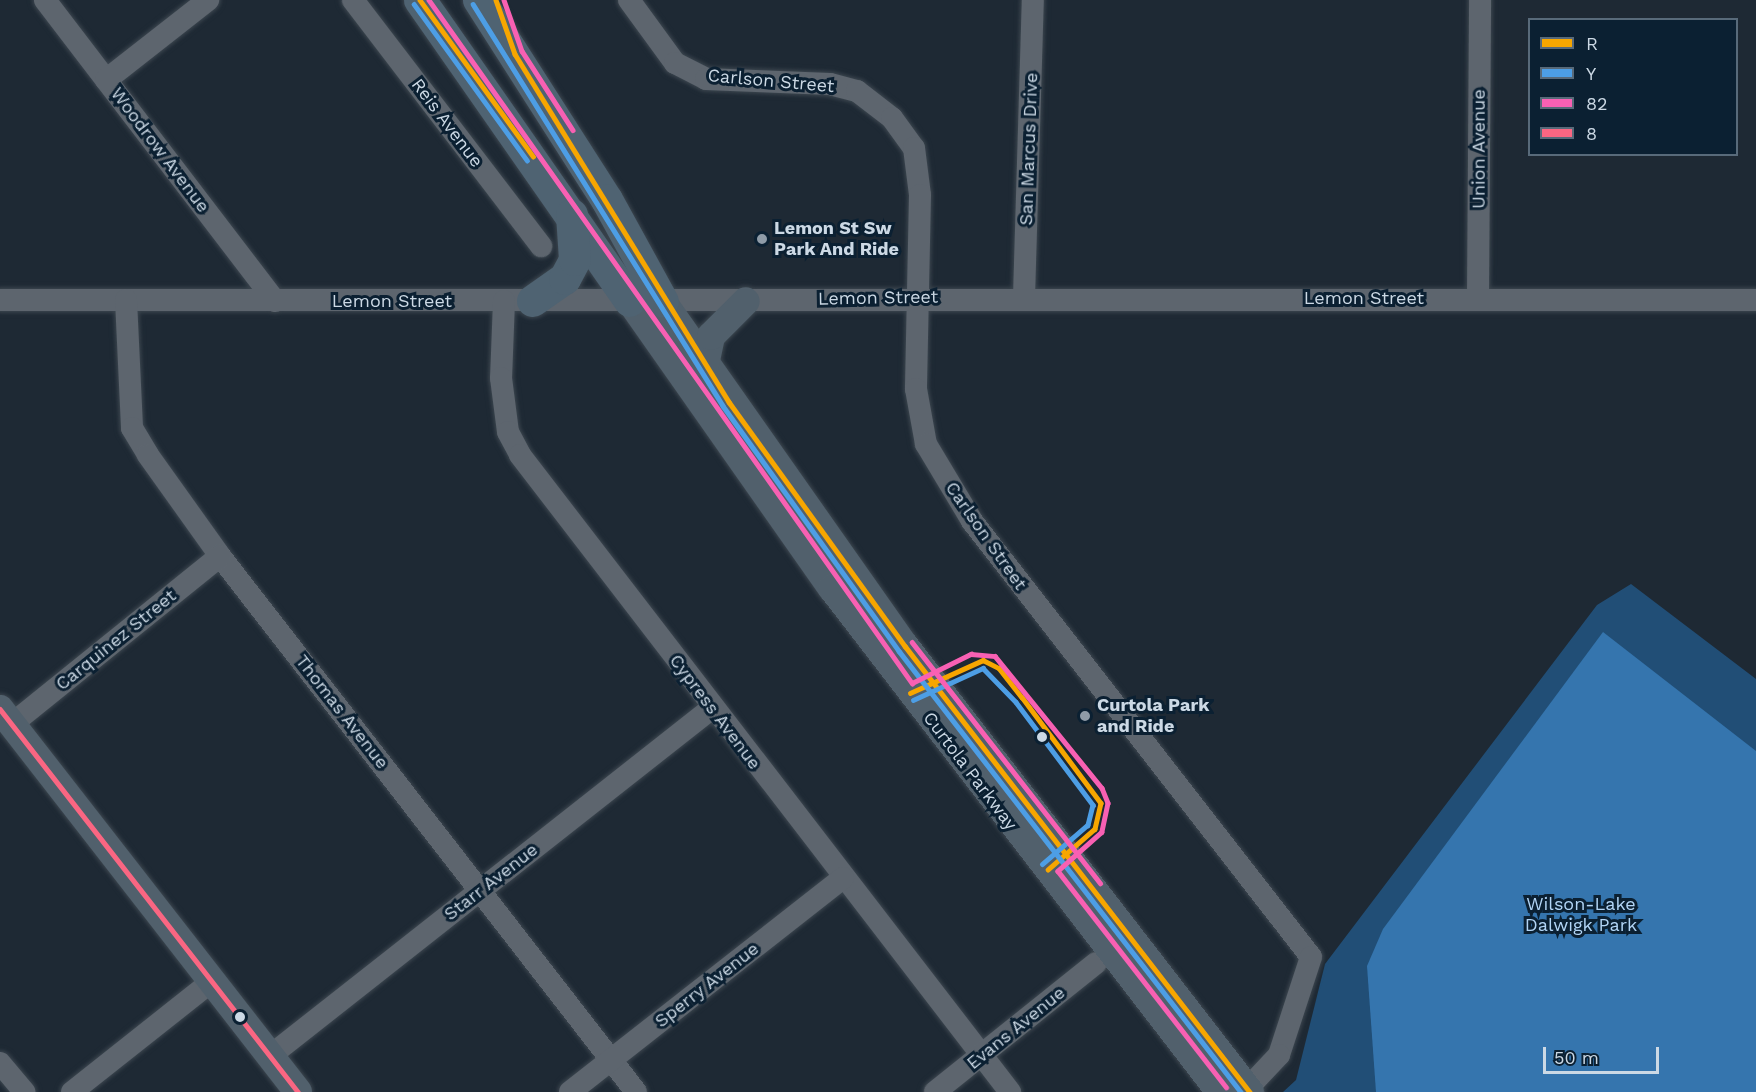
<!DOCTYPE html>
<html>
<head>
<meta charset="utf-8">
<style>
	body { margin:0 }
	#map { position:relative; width:1756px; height:1092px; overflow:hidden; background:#1e2934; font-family:"Work Sans",sans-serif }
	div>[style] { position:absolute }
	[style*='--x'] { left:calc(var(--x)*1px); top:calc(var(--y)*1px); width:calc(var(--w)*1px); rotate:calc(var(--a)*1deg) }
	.green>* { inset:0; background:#214e76 }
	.water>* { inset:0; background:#3575ae }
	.roads { filter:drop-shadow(0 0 2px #3c464f) drop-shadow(0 0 2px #3c464f) }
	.minor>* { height:22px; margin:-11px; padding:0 11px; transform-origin:11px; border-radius:11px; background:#5d656e }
	.major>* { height:28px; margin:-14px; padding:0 14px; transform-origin:14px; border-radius:14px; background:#51606c }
	.highway>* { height:32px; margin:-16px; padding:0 16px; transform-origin:16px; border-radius:16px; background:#4f6372 }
	.bus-1>* { height:4.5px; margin:-2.25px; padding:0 2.25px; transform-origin:2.25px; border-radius:2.25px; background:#f7a600 }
	.bus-2>* { height:4.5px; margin:-2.25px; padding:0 2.25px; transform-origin:2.25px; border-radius:2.25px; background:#4d9ee5 }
	.bus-3>* { height:4.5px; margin:-2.25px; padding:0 2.25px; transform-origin:2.25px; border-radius:2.25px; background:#f860b3 }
	.bus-4>* { height:4.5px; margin:-2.25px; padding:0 2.25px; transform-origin:2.25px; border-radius:2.25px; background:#fa6682 }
	.dots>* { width:16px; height:16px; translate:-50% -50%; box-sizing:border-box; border:3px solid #0b2032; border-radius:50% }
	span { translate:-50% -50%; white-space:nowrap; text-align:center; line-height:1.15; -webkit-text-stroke:6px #0b2032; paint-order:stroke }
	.street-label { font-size:18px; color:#ccd9e5 }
	.poi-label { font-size:18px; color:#ccd9e5; font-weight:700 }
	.left { translate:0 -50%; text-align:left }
	.park-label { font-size:18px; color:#b2d5f6 }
	.legend { position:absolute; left:1528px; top:18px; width:210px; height:138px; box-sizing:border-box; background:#0b2032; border:2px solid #586a7a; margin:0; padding:8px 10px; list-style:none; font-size:18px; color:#ccd9e5 }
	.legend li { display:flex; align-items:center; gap:12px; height:30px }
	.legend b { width:30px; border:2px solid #586a7a }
	.scale { position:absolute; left:1543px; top:1047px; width:116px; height:27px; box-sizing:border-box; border:3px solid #ccd9e5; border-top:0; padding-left:8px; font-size:18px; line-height:21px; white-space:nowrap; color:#ccd9e5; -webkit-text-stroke:4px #0b2032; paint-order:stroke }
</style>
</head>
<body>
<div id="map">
	<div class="green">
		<i style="clip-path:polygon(1631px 584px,1756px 679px,1756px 1092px,1283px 1092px,1296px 1080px,1325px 964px,1597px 605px)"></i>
	</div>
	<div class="water">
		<i style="clip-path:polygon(1603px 632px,1756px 751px,1756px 1092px,1376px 1092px,1367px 966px,1383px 929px)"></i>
	</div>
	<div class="roads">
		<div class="minor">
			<i style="--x:45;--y:0;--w:379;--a:52.6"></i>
			<i style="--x:353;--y:0;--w:310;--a:52.6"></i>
			<i style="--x:629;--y:0;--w:78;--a:53.9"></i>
			<i style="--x:675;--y:63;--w:35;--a:27"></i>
			<i style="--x:706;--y:79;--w:124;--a:2.3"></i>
			<i style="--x:830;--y:84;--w:28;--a:15"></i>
			<i style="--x:857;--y:91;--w:44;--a:37.6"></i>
			<i style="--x:892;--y:118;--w:37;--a:54"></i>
			<i style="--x:914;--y:148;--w:47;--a:82.7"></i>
			<i style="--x:920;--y:195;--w:194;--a:91.2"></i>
			<i style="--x:916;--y:389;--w:56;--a:79.7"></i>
			<i style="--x:926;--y:444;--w:90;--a:59.1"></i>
			<i style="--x:972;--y:521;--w:552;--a:52.13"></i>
			<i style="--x:1311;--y:957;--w:103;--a:108.1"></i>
			<i style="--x:1279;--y:1055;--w:47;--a:133.3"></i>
			<i style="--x:106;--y:80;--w:130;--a:-38.1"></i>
			<i style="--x:1024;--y:297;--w:297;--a:-88.3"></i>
			<i style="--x:1478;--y:299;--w:299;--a:-89.6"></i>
			<i style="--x:0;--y:300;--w:1756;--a:0"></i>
			<i style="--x:126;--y:300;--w:128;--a:87.3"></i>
			<i style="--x:132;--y:428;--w:31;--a:59"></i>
			<i style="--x:148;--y:455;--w:124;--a:54.5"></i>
			<i style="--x:220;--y:556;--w:678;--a:52.18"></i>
			<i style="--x:504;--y:301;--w:77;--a:92.2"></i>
			<i style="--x:501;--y:378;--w:54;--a:82.6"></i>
			<i style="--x:508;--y:432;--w:26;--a:62"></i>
			<i style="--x:520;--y:455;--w:804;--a:52.43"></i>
			<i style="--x:12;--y:724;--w:267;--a:-38.9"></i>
			<i style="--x:270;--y:1056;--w:563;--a:-38.21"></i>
			<i style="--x:0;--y:1063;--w:38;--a:50"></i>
			<i style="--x:72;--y:1092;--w:179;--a:-38.4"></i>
			<i style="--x:570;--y:1092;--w:347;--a:-38.1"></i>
			<i style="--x:935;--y:1092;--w:206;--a:-38.7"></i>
		</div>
		<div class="major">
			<i style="--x:630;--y:301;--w:351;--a:54.9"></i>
			<i style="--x:832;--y:588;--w:636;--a:52.41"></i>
			<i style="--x:663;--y:302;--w:421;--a:54.9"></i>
			<i style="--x:905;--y:646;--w:564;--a:52.28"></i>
			<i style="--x:705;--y:365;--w:30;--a:-78"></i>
			<i style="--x:711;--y:336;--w:49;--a:-45"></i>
			<i style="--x:0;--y:709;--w:485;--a:52.1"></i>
		</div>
		<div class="highway">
			<i style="--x:420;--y:0;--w:367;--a:55.1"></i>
			<i style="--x:479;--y:0;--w:237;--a:57.4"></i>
			<i style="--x:607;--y:200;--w:116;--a:61.2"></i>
			<i style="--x:533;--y:301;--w:39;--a:-35"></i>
			<i style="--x:565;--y:279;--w:21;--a:-62"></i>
			<i style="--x:575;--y:260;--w:45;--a:-93.8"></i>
		</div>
	</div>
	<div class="bus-1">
		<i style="--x:420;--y:0;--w:193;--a:54.1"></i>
		<i style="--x:496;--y:0;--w:57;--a:70.6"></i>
		<i style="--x:515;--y:54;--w:409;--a:58.4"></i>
		<i style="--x:729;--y:402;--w:301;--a:54.2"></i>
		<i style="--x:905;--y:646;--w:564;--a:52.28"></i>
		<i style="--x:910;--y:693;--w:80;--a:-24.3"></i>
		<i style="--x:983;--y:660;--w:18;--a:27"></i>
		<i style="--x:999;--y:668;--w:37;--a:52"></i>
		<i style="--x:1022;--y:697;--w:132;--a:53.3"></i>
		<i style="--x:1101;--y:803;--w:27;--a:103"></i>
		<i style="--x:1095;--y:829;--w:62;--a:138.9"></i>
	</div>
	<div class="bus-2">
		<i style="--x:414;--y:4;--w:193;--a:54.1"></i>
		<i style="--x:473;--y:4;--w:473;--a:58.1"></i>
		<i style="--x:723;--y:406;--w:302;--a:54.3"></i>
		<i style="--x:899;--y:651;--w:558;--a:52.21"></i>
		<i style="--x:913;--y:700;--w:77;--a:-24.6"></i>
		<i style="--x:983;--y:668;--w:47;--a:45.9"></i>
		<i style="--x:1016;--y:702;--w:129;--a:53.2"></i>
		<i style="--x:1093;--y:805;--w:21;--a:104"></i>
		<i style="--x:1088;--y:825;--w:60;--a:139.1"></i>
	</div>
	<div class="bus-3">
		<i style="--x:429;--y:0;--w:837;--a:54.73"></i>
		<i style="--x:912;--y:683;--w:66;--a:-26.2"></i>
		<i style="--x:971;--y:654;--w:24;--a:5"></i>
		<i style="--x:995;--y:656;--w:170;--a:51"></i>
		<i style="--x:1102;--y:788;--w:16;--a:68"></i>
		<i style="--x:1108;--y:803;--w:30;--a:102"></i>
		<i style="--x:1102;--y:832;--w:59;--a:138.4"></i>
		<i style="--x:1058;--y:871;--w:274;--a:52.1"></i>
		<i style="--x:504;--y:0;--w:54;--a:70.6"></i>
		<i style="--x:522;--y:51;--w:94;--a:57.2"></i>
		<i style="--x:912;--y:642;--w:306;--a:52"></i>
	</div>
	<div class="bus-4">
		<i style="--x:0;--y:709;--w:485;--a:52.1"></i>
	</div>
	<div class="dots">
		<i style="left:762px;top:239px;background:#8f9ba7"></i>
		<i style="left:1085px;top:716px;background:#8f9ba7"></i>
		<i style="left:1042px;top:737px;background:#ccd9e5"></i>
		<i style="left:240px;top:1017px;background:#ccd9e5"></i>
	</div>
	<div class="street-label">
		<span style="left:771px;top:81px;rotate:5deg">Carlson Street</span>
		<span style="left:447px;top:123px;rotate:53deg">Reis Avenue</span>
		<span style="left:1029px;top:149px;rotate:-88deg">San Marcus Drive</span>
		<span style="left:1479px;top:149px;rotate:-90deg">Union Avenue</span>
		<span style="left:160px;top:150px;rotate:53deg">Woodrow Avenue</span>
		<span style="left:878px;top:298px;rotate:-1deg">Lemon Street</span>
		<span style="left:1364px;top:298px">Lemon Street</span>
		<span style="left:392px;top:301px">Lemon Street</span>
		<span style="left:986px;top:536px;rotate:55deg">Carlson Street</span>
		<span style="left:116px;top:640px;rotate:-39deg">Carquinez Street</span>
		<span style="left:342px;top:712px;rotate:52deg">Thomas Avenue</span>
		<span style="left:715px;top:712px;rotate:53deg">Cypress Avenue</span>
		<span style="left:970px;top:771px;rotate:53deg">Curtola Parkway</span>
		<span style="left:491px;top:882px;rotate:-38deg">Starr Avenue</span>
		<span style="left:707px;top:985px;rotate:-38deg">Sperry Avenue</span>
		<span style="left:1016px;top:1028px;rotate:-39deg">Evans Avenue</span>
	</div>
	<div class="poi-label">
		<span class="left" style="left:774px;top:239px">Lemon St Sw<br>Park And Ride</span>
		<span class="left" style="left:1097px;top:716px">Curtola Park<br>and Ride</span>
	</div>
	<div class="park-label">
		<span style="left:1581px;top:915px">Wilson-Lake<br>Dalwigk Park</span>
	</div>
	<ul class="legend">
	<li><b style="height:8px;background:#f7a600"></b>R</li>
	<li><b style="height:8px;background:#4d9ee5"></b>Y</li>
	<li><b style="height:8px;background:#f860b3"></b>82</li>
	<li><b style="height:8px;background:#fa6682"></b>8</li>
	</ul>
	<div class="scale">50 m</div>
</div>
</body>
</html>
